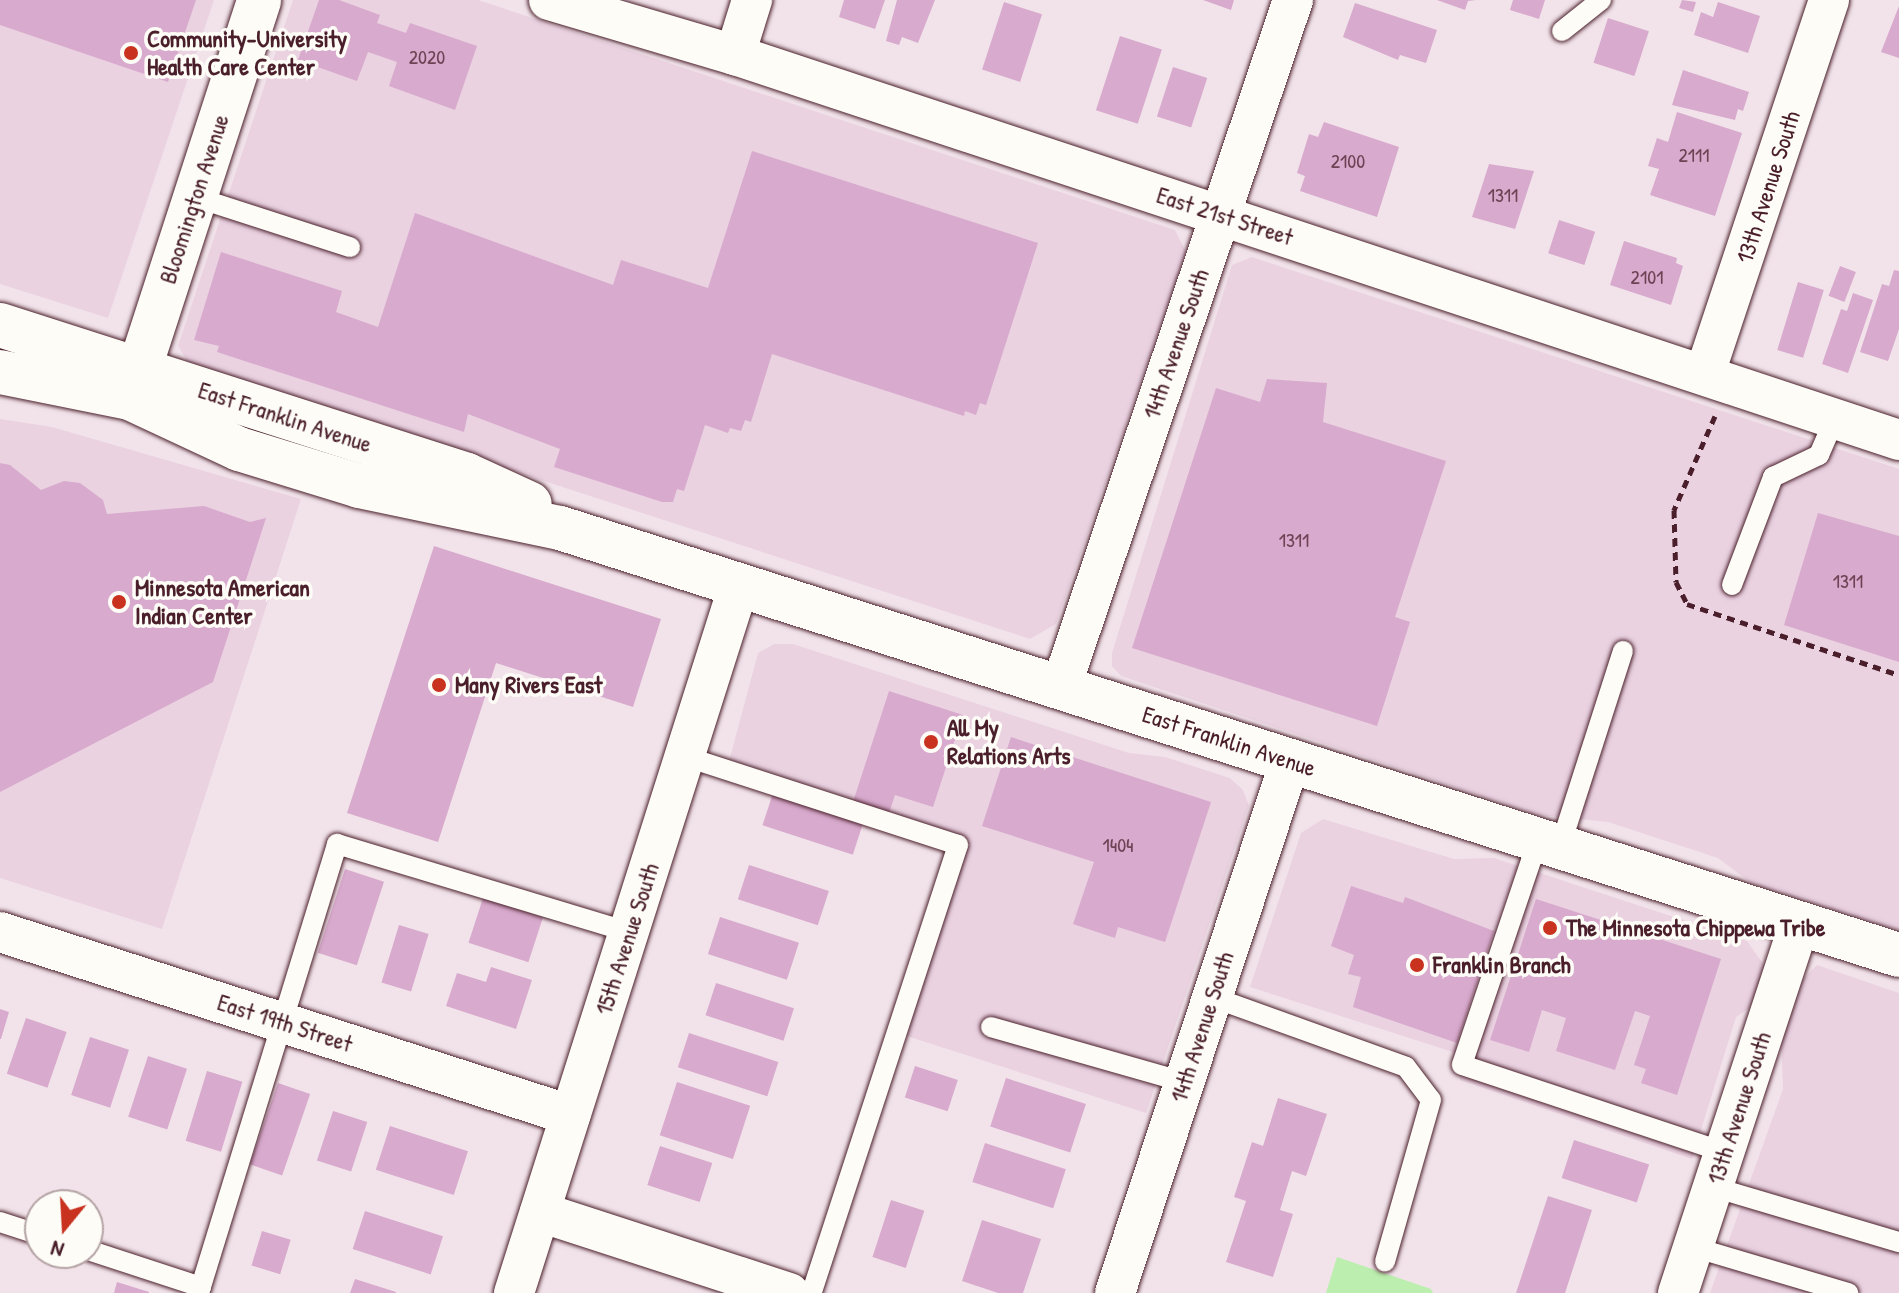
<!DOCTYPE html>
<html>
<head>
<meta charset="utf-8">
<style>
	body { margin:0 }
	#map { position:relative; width:1899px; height:1293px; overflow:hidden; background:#f2e3ea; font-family:"Patrick Hand",sans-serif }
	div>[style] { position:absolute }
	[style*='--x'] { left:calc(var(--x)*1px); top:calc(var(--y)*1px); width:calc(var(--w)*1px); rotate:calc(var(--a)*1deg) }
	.built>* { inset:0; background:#ead2e1 }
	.green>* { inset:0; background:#bbeeaf }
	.building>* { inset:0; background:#d8aacd; transform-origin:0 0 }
	.path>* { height:5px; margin-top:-2.5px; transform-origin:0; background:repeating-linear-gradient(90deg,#4a1f2b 0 8px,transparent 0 14px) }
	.roads { filter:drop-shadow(0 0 2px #4a1f2b) drop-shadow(0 0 2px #4a1f2b) }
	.service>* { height:20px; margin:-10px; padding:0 10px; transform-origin:10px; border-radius:10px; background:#fdfcf7 }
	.minor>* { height:40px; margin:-20px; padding:0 20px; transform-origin:20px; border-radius:20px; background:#fdfcf7 }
	.tertiary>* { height:44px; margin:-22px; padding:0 22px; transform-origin:22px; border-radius:22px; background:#fdfcf7 }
	.secondary>* { height:44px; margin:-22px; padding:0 22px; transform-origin:22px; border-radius:22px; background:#fdfcf7 }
	.dots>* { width:22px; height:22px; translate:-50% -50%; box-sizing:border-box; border:4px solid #fdfcf7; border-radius:50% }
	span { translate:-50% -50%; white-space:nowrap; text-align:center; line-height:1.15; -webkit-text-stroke:7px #fdfcf7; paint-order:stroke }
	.number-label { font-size:20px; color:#6e4254 }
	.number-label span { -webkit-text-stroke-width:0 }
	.poi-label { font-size:24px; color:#4a1f2b; font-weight:700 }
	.left { translate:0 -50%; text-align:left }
	.street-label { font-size:24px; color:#4a1f2b }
	.north { position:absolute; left:24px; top:1189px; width:80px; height:80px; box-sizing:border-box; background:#fdfcf7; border:2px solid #b5a4a5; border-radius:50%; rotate:198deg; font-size:22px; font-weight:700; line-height:32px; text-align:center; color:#4a1f2b }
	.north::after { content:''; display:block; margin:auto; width:28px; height:36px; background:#c8321e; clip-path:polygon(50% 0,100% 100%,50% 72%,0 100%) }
</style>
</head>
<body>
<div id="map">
	<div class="built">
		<i style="clip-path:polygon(0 0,214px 0,108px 318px,0 284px)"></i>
		<i style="clip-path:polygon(293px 0,478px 0,1175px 230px,1186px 252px,1056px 624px,1030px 639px,190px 366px,178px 346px)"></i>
		<i style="clip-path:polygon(1252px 257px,1899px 469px,1899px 930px,1751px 883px,1718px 858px,1608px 822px,1539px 815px,1121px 676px,1112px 666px,1112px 653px,1232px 265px)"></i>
		<i style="clip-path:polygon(0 419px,52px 427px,301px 499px,162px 929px,0 878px)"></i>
		<i style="clip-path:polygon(774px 644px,793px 644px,1129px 753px,1165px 757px,1230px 778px,1243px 790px,1249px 806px,1146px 1113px,888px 1030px,951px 843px,727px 769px,758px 653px)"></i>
		<i style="clip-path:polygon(1323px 819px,1454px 859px,1494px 858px,1747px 941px,1766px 968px,1758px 1002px,1736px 1017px,1692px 1159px,1460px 1080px,1456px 1053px,1250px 987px,1301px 833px)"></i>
		<i style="clip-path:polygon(1817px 965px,1899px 993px,1899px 1293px,1710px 1293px,1783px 1089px,1781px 1037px,1802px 980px)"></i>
	</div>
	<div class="green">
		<i style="clip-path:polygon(1337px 1257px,1431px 1289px,1433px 1293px,1326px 1293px)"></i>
	</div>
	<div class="building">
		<i style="clip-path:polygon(0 0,196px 0,168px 82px,0 25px)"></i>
		<i style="clip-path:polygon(319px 0,339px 0,380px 15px,377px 23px,406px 33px,410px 23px,477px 46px,455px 110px,389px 86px,397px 62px,368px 52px,357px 81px,298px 60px)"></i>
		<i style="clip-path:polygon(844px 0,885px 0,875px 29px,839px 17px)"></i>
		<i style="clip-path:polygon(897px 0,935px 0,918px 43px,902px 37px,899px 45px,886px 41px)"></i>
		<i style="clip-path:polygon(1203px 0,1234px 0,1231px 10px)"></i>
		<i style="clip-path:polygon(1437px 0,1476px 0,1468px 1px,1465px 10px)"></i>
		<i style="clip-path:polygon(1513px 0,1545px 0,1539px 19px,1510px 10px)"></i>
		<i style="clip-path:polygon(1682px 0,1696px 2px,1693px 12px,1679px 8px)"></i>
		<i style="left:1004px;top:2px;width:40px;height:71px;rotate:18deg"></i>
		<i style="clip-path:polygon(1718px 2px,1760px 16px,1748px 53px,1694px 35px,1701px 12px,1713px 17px)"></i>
		<i style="clip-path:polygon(1355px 3px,1437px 30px,1426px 63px,1400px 55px,1398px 60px,1343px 37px)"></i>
		<i style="clip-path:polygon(1899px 6px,1899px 58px,1881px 52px)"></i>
		<i style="left:1608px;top:18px;width:43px;height:47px;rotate:18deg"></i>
		<i style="left:1120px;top:36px;width:44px;height:78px;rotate:18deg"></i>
		<i style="left:1173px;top:67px;width:36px;height:52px;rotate:18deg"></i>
		<i style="clip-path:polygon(1683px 70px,1749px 92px,1743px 111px,1738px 109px,1735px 120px,1672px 105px)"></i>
		<i style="clip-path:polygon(1677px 112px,1742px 133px,1715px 216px,1650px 195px,1659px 169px,1648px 166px,1657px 138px,1668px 142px)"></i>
		<i style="clip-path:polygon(1324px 122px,1399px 147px,1377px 217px,1300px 191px,1305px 176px,1297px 173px,1309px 134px,1318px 137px)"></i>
		<i style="clip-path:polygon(752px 151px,1038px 243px,986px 405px,980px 403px,976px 415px,965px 411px,964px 416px,772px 354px,751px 422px,745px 420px,741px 431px,730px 428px,728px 433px,705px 425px,684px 491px,677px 489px,673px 502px,662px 502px,554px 467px,560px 449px,468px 414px,464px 432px,217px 352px,219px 346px,194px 340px,221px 252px,342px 291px,336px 312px,378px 327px,415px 213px,613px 285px,621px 260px,708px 288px)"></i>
		<i style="clip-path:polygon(1489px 164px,1534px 171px,1515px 229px,1472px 217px)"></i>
		<i style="left:1559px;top:220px;width:38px;height:35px;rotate:18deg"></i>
		<i style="clip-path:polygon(1624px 241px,1677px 258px,1676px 263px,1683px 266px,1671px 305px,1610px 285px)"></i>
		<i style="left:1840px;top:266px;width:17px;height:32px;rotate:21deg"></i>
		<i style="clip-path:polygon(1894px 270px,1899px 271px,1899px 329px,1888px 361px,1860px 352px,1882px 284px,1889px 286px)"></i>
		<i style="left:1798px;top:282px;width:27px;height:71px;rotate:17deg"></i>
		<i style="clip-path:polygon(1853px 293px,1873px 300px,1848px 373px,1822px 364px,1841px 309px,1847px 311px)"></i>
		<i style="clip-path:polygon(1267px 379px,1327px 383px,1323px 422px,1446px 461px,1395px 617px,1410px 622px,1377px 726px,1132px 648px,1216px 388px,1260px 402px)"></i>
		<i style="clip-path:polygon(0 463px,10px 465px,41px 490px,64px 481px,80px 483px,103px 500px,107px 514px,204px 506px,250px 522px,266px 518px,213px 682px,0 792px)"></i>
		<i style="clip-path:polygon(1818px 513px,1899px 536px,1899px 662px,1784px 625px)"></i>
		<i style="clip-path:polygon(434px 546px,661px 619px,633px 707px,496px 663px,438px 842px,347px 813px)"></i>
		<i style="clip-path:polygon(889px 691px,963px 715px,933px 807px,895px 795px,889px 813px,853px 802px)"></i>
		<i style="clip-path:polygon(1011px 737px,1211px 802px,1165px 942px,1118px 927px,1115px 938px,1073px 924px,1094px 862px,982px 826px)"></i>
		<i style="left:773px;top:793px;width:95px;height:34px;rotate:18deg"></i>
		<i style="left:749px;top:865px;width:84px;height:36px;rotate:18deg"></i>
		<i style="left:345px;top:869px;width:41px;height:88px;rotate:18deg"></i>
		<i style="clip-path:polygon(1351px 886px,1403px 903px,1405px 897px,1494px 931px,1457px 1043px,1353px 1007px,1361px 977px,1348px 974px,1354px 955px,1331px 946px)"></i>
		<i style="left:483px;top:898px;width:63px;height:47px;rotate:18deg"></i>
		<i style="clip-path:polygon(1536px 899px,1721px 959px,1677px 1095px,1641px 1083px,1646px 1069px,1634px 1065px,1650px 1016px,1635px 1011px,1615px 1070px,1556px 1051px,1566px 1018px,1542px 1010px,1529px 1052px,1490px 1040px)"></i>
		<i style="left:720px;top:917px;width:83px;height:39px;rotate:18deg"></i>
		<i style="left:399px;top:925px;width:31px;height:60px;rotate:17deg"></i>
		<i style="clip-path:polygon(491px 967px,532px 980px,516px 1029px,446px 1006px,457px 973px,486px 982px)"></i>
		<i style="left:716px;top:983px;width:82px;height:34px;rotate:18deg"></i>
		<i style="clip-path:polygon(0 1009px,9px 1012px,1px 1039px,0 1039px)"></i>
		<i style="left:26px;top:1018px;width:43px;height:59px;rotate:19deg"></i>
		<i style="left:689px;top:1033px;width:94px;height:36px;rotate:18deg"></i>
		<i style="left:90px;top:1037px;width:41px;height:61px;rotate:18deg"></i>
		<i style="left:148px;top:1056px;width:41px;height:64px;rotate:18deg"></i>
		<i style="left:915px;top:1066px;width:45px;height:33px;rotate:18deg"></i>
		<i style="left:207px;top:1071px;width:37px;height:73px;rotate:17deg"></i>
		<i style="left:1006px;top:1078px;width:84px;height:51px;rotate:18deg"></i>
		<i style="left:677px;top:1082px;width:77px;height:56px;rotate:18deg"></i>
		<i style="left:278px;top:1083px;width:34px;height:86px;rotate:19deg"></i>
		<i style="clip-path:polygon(1278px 1098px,1327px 1114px,1306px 1176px,1292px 1171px,1280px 1210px,1293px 1214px,1273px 1277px,1226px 1262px,1246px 1201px,1234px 1197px,1252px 1142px,1263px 1146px)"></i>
		<i style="left:333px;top:1111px;width:36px;height:52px;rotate:18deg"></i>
		<i style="left:390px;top:1126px;width:82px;height:46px;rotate:18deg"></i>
		<i style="left:1574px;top:1140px;width:79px;height:40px;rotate:18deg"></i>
		<i style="left:985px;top:1143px;width:85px;height:41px;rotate:18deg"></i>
		<i style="left:660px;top:1146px;width:55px;height:41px;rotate:18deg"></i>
		<i style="clip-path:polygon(1548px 1196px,1592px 1210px,1565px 1293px,1516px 1293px)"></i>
		<i style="left:891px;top:1200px;width:35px;height:60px;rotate:18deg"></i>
		<i style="left:365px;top:1211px;width:82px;height:40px;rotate:18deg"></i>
		<i style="clip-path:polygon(982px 1220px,1041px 1239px,1023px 1293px,998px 1293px,962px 1281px)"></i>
		<i style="left:262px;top:1231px;width:30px;height:36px;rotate:17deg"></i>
		<i style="clip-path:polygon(355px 1279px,396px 1292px,396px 1293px,350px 1293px)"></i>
		<i style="clip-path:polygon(117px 1282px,149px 1292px,149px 1293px,114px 1293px)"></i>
	</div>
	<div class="path">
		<i style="--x:1715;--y:416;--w:103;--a:113.6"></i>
		<i style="--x:1674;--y:510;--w:72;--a:88.4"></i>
		<i style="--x:1676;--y:582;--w:25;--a:63"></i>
		<i style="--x:1687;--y:604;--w:224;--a:18.5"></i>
	</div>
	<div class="roads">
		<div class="service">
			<i style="--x:1562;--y:31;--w:50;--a:-38.5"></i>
			<i style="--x:195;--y:197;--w:163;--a:17.9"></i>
			<i style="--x:1732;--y:585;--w:116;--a:-69.2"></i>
			<i style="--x:1773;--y:477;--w:51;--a:-25.6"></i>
			<i style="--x:1819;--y:455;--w:40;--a:-66.6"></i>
			<i style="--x:684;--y:756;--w:288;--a:18"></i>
			<i style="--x:958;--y:845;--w:471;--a:108.1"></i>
			<i style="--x:1538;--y:840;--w:237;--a:108.7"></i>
			<i style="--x:1462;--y:1065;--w:276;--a:18.4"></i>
			<i style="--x:1560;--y:847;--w:206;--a:-72.2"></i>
			<i style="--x:1212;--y:997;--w:206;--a:19.8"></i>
			<i style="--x:1406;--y:1067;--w:41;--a:52.9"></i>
			<i style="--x:1431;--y:1100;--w:168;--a:105.9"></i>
			<i style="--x:991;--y:1027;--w:201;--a:15.9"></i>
			<i style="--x:1713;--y:1187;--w:194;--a:16.5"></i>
			<i style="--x:0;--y:1222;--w:42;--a:18"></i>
			<i style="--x:1693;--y:1247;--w:162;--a:16.5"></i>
			<i style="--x:88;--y:1250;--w:119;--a:18.1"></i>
			<i style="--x:199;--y:1293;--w:470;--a:-72.9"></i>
			<i style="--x:337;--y:844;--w:305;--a:16.8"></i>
		</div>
		<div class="minor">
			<i style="--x:549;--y:0;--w:194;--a:16.5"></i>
			<i style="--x:735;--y:55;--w:1226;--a:18.3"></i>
			<i style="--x:735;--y:55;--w:58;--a:-72.8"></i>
			<i style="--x:1705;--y:373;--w:393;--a:-71.6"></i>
			<i style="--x:1061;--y:687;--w:725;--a:-71.34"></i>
			<i style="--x:0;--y:932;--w:599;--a:17.8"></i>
			<i style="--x:540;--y:1212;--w:262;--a:18"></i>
			<i style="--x:514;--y:1293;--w:743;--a:-72.37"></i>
			<i style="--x:1115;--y:1293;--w:560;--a:-71.79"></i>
			<i style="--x:1678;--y:1293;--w:390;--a:-71.8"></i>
		</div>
		<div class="tertiary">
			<i style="--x:130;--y:398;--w:418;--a:-72"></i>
		</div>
		<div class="secondary">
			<i style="--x:0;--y:325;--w:490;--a:17.8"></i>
			<i style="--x:467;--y:475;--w:69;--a:24.7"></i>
			<i style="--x:0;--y:372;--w:133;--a:11.3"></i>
			<i style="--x:130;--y:398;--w:120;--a:25.1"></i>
			<i style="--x:239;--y:449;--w:126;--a:17.1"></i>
			<i style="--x:359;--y:486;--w:205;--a:11.8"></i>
			<i style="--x:560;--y:528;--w:1405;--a:17.69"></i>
		</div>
	</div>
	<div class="dots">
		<i style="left:131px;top:53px;background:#c8321e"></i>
		<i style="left:119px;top:602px;background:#c8321e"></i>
		<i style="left:439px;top:685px;background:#c8321e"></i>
		<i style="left:931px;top:742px;background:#c8321e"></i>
		<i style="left:1550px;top:928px;background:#c8321e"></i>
		<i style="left:1417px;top:965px;background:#c8321e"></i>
	</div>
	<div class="number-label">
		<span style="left:427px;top:56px">2020</span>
		<span style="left:1694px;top:154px">2111</span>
		<span style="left:1348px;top:160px">2100</span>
		<span style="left:1503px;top:194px">1311</span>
		<span style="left:1647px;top:276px">2101</span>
		<span style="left:1294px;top:539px">1311</span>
		<span style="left:1848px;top:580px">1311</span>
		<span style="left:1118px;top:844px">1404</span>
	</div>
	<div class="poi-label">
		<span class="left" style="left:147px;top:53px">Community-University<br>Health Care Center</span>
		<span class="left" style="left:135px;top:602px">Minnesota American<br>Indian Center</span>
		<span class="left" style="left:455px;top:685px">Many Rivers East</span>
		<span class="left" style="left:947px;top:742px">All My<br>Relations Arts</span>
		<span class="left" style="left:1566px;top:928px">The Minnesota Chippewa Tribe</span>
		<span class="left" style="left:1433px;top:965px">Franklin Branch</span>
	</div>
	<div class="street-label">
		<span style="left:1768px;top:187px;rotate:-72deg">13th Avenue South</span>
		<span style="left:194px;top:199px;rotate:-72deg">Bloomington Avenue</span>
		<span style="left:1225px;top:216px;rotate:18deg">East 21st Street</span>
		<span style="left:1176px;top:344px;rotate:-71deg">14th Avenue South</span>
		<span style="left:285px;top:417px;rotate:18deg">East Franklin Avenue</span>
		<span style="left:1229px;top:741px;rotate:18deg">East Franklin Avenue</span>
		<span style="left:627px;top:939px;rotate:-72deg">15th Avenue South</span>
		<span style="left:285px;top:1023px;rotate:18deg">East 19th Street</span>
		<span style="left:1202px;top:1027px;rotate:-72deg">14th Avenue South</span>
		<span style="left:1739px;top:1108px;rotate:-72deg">13th Avenue South</span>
	</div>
	<div class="north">N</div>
</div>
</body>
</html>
